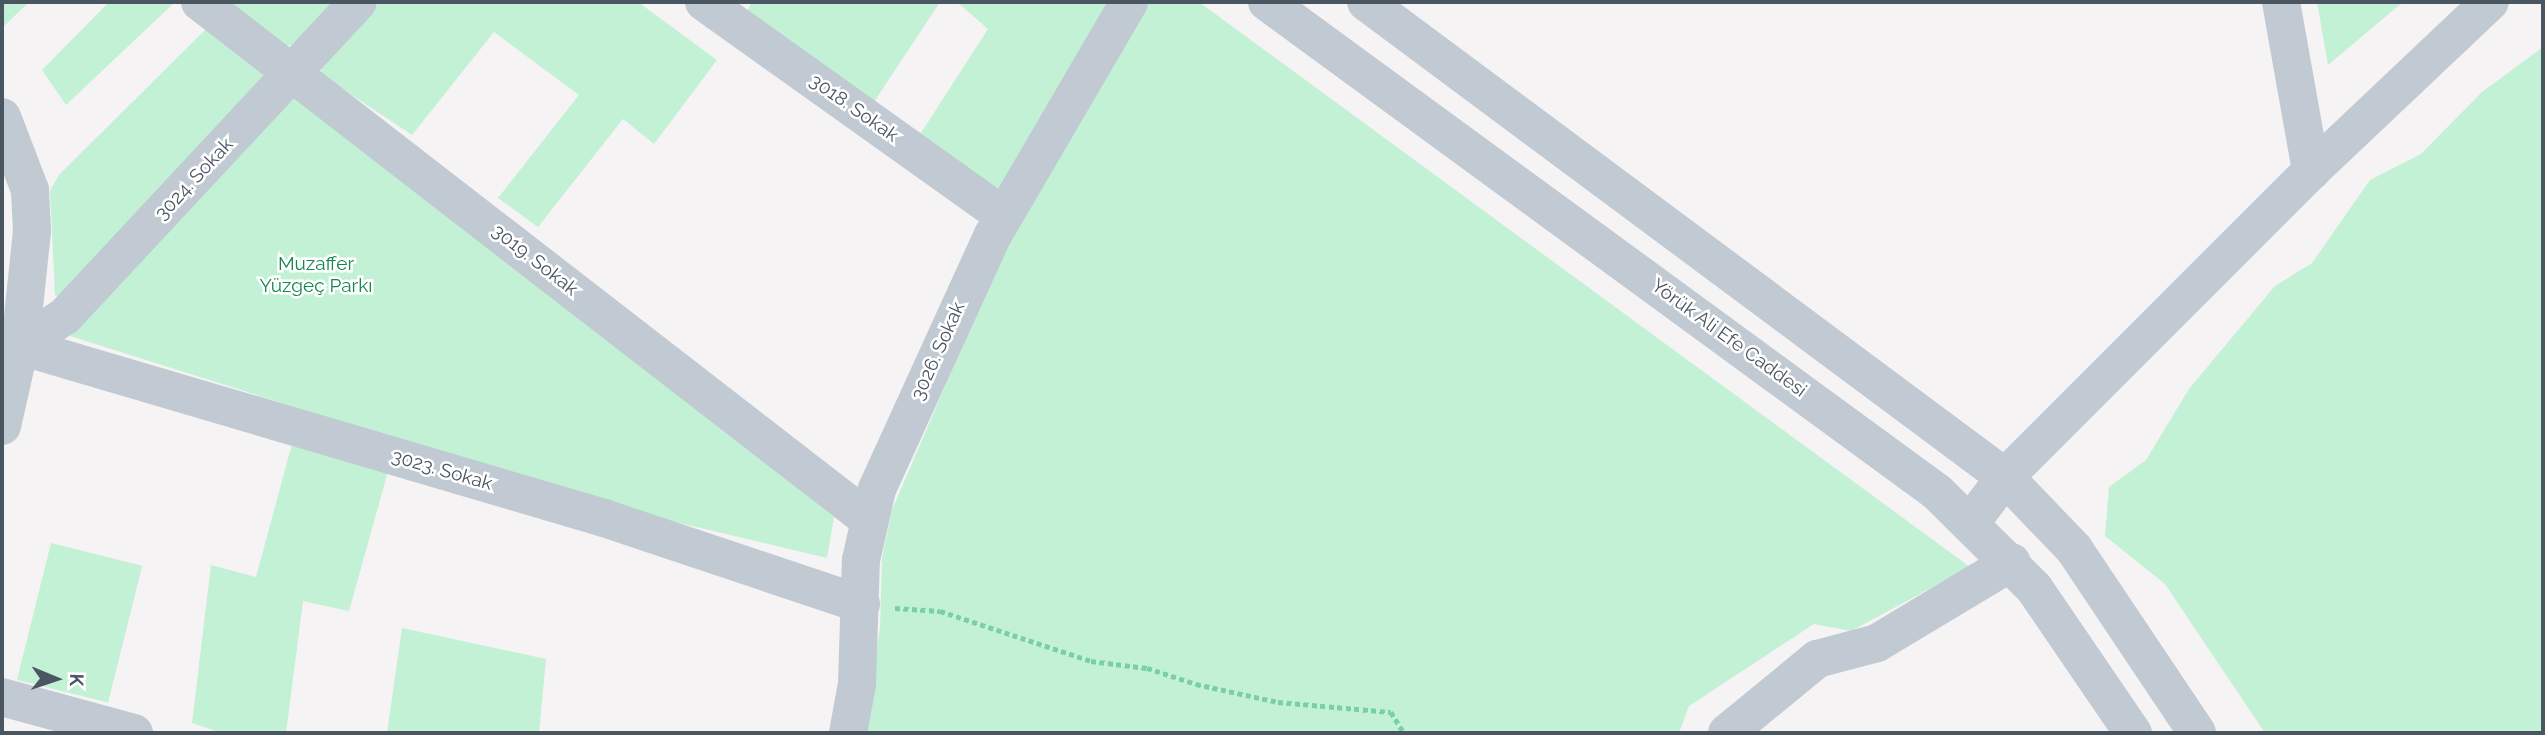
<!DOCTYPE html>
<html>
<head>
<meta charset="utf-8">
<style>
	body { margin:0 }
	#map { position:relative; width:2545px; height:735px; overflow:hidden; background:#f5f3f3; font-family:Raleway,sans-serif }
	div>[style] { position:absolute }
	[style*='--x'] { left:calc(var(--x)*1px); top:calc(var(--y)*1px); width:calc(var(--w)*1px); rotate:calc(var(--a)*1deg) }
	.green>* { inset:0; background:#c3f1d5; transform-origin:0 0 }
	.path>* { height:4.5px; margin-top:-2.25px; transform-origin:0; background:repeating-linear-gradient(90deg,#7ad0a6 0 5px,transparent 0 8.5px) }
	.minor>* { height:38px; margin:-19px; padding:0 19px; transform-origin:19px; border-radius:19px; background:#c1cad2 }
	span { translate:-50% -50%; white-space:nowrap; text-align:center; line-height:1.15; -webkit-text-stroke:5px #fff; paint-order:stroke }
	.street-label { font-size:19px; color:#4a5661 }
	.park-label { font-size:19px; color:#17864f }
	.frame { position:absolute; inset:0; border:4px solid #4a5661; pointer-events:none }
	.north { position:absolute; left:21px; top:644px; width:70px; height:70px; -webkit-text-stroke:5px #fff; paint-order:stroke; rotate:92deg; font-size:19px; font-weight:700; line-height:28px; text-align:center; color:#4a5661 }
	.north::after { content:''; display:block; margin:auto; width:24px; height:32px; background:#4a5661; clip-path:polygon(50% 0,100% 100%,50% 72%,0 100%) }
</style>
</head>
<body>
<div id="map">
	<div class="green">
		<i style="clip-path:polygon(2px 2px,29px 2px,2px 28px)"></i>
		<i style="clip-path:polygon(109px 2px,175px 2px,66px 105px,42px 70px)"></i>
		<i style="clip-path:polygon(224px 2px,341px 2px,303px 43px,286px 46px)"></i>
		<i style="clip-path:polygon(377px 2px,638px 2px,717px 60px,654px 144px,623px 119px,538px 227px,498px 198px,579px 95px,494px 32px,412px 135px,322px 75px,321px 66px)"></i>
		<i style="clip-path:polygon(752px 2px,940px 2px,870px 108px,746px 13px)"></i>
		<i style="clip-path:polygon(957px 2px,1113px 2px,1004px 189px,990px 190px,917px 139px,988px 29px)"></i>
		<i style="clip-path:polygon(1139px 2px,1199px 2px,1970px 567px,1851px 631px,1814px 624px,1689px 706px,1679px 733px,865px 733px,880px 628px,882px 558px,892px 510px,1022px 207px)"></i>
		<i style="clip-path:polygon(2317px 2px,2403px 2px,2328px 65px)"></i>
		<i style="clip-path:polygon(212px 23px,270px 74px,64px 299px,55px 295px,50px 191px,59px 175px)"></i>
		<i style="clip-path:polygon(2543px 47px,2543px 733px,2265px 733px,2165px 584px,2105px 536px,2109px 487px,2146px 460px,2189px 389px,2275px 286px,2312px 263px,2370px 180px,2421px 154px,2482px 92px)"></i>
		<i style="clip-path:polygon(293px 95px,305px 96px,834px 517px,827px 558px,604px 505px,70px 336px)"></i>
		<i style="clip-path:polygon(293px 440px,389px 468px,349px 611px,303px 601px,286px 733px,222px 733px,192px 723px,211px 565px,256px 577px)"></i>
		<i style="left:51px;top:543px;width:94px;height:141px;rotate:14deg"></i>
		<i style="clip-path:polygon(402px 628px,546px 659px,539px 733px,387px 733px)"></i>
	</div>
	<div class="path">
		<i style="--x:895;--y:608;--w:45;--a:3.8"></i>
		<i style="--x:940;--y:611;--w:159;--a:18.3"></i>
		<i style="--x:1091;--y:661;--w:56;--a:7.1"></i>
		<i style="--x:1147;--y:668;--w:52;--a:18.1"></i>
		<i style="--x:1196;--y:684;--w:84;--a:12.4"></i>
		<i style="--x:1278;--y:702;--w:113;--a:5.1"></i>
		<i style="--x:1391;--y:712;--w:25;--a:58"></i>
	</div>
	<div class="minor">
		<i style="--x:200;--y:2;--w:845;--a:37.74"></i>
		<i style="--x:704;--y:2;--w:367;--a:35.5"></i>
		<i style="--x:1267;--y:2;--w:830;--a:36.18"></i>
		<i style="--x:1937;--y:492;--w:136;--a:44.7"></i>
		<i style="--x:2034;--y:588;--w:176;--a:55.7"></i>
		<i style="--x:1366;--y:2;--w:796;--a:36.63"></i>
		<i style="--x:2005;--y:477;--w:100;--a:46.2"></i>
		<i style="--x:2074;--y:549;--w:221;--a:56.2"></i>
		<i style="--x:2281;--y:2;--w:172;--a:79.9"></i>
		<i style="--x:2;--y:117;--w:78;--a:69"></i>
		<i style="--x:30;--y:190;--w:41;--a:87.2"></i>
		<i style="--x:32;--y:231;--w:116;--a:96"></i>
		<i style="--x:20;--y:346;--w:82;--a:102.7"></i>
		<i style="--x:20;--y:346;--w:609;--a:16.41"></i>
		<i style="--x:604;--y:518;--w:271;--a:18.5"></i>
		<i style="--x:20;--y:346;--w:54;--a:-33.7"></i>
		<i style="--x:65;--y:316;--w:429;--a:-47"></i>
		<i style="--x:1972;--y:521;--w:55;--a:-53.1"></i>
		<i style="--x:2005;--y:477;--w:433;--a:-45"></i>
		<i style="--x:2311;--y:171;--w:246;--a:-43.4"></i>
		<i style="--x:2;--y:697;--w:137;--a:15.3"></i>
		<i style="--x:848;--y:733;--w:50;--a:-79.6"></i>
		<i style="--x:857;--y:684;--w:124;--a:-88.2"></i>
		<i style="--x:861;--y:560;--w:73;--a:-77.3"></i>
		<i style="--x:877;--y:489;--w:279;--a:-65.5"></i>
		<i style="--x:993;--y:235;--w:270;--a:-59.7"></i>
		<i style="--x:1727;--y:733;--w:117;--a:-39.4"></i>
		<i style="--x:1817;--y:659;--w:62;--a:-14.9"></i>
		<i style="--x:1877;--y:643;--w:157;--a:-31"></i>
	</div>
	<div class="street-label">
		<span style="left:854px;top:108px;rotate:35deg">3018. Sokak</span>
		<span style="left:194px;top:179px;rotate:-47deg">3024. Sokak</span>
		<span style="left:535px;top:260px;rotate:38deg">3019. Sokak</span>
		<span style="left:1729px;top:338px;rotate:36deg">Yörük Ali Efe Caddesi</span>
		<span style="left:938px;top:351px;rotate:-66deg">3026. Sokak</span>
		<span style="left:442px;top:470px;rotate:16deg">3023. Sokak</span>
	</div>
	<div class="park-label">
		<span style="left:316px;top:275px">Muzaffer<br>Yüzgeç Parkı</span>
	</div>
	<div class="frame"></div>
	<div class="north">K</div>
</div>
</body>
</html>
